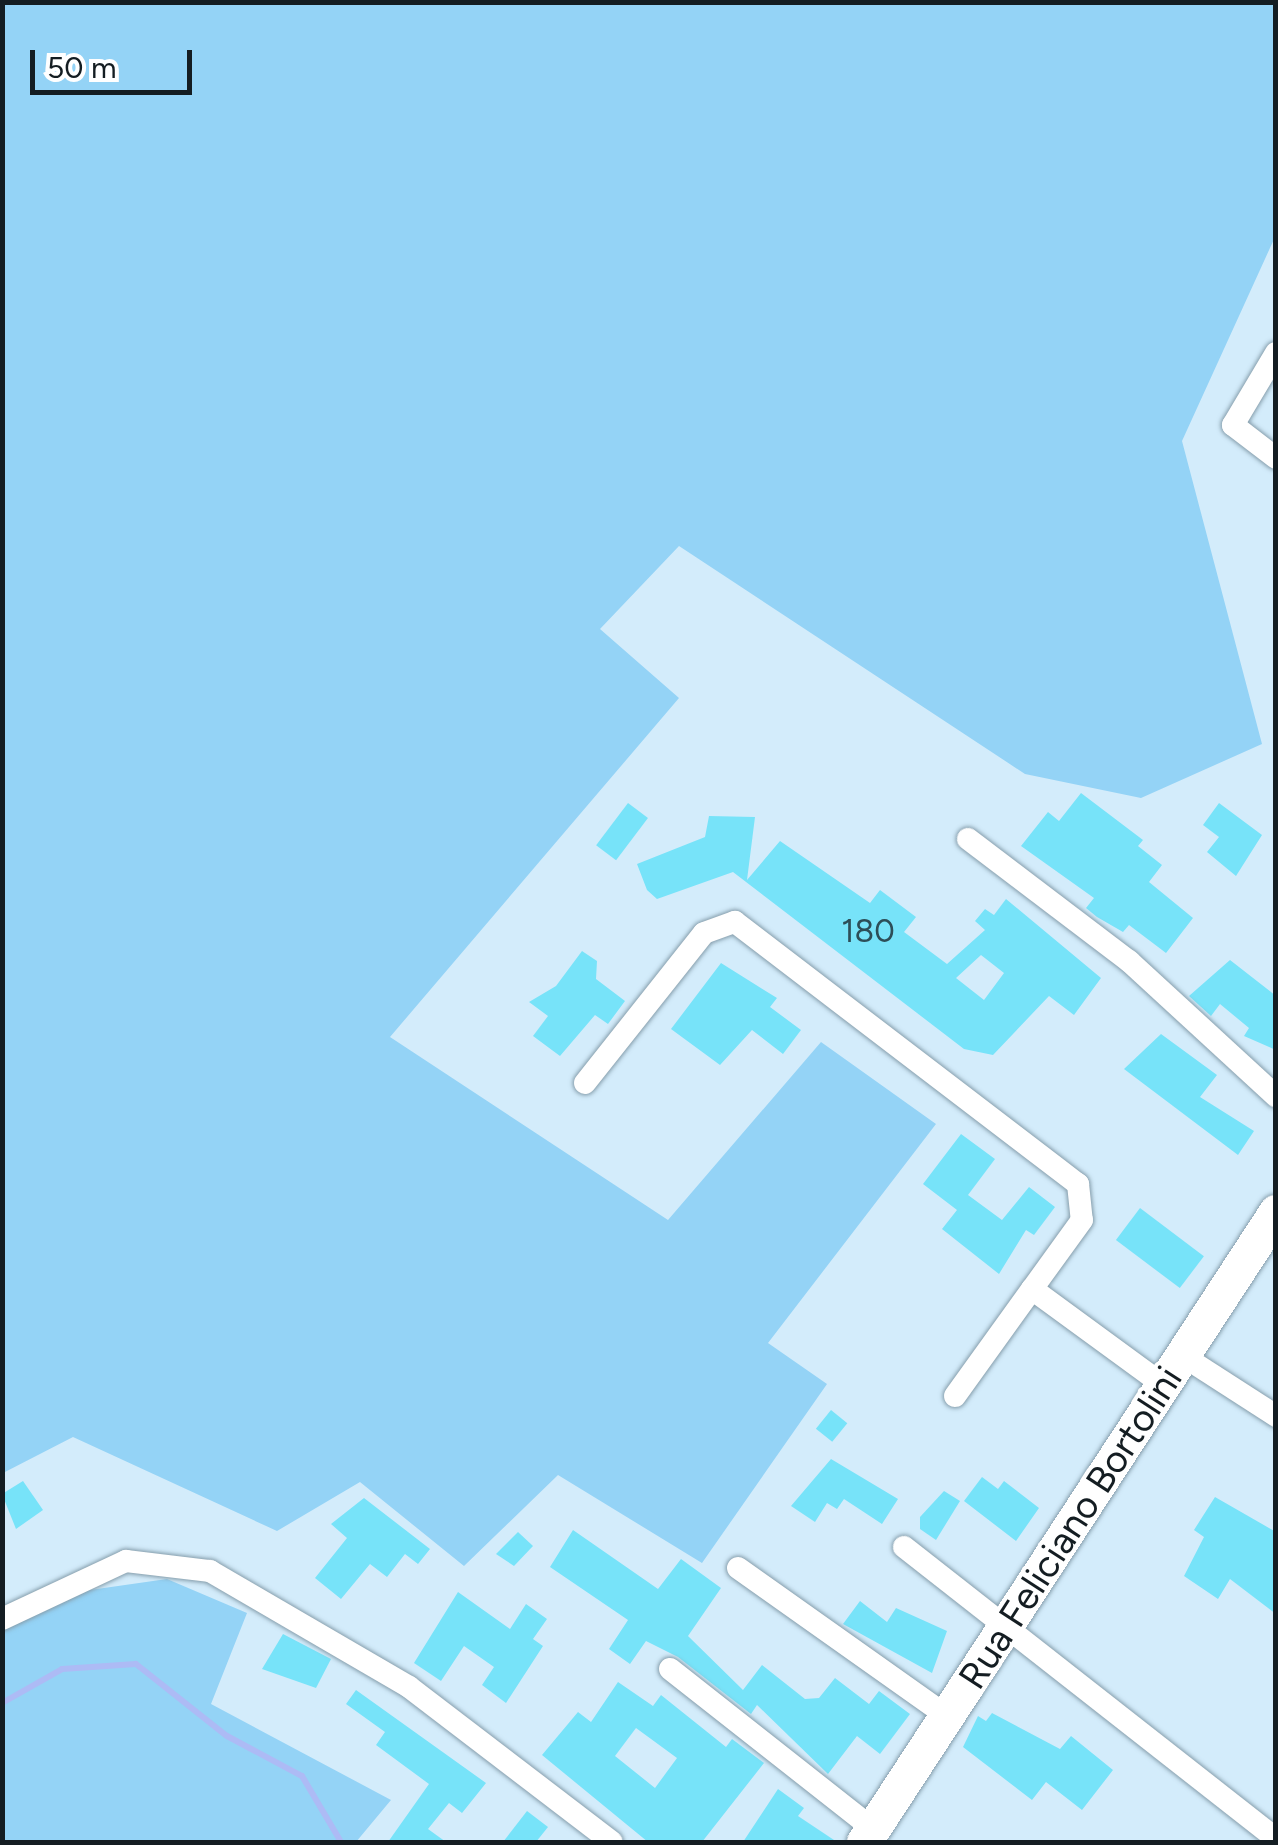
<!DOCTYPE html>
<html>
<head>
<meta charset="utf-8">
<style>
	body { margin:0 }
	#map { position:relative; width:1278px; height:1845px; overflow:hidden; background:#d3ecfb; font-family:Figtree,sans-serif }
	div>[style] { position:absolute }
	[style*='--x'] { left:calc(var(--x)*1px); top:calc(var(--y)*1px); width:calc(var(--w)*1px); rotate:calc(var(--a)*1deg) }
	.green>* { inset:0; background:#94d3f6 }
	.stream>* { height:6px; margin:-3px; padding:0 3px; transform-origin:3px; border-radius:3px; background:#adbbf5 }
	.building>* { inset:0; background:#77e3f9; transform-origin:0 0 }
	.roads { filter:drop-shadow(0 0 2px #869eac) drop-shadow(0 0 2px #869eac) }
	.street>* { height:22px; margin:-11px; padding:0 11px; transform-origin:11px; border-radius:11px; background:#fff }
	.primary>* { height:35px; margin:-17.5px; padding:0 17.5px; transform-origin:17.5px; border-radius:17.5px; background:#fff }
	span { translate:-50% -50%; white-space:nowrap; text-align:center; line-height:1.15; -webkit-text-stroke:8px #fff; paint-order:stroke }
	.number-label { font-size:32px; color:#2d4e58 }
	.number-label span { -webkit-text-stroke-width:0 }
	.street-label { font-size:38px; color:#141d22 }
	.frame { position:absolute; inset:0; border:5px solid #141d22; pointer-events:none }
	.scale { position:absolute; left:30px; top:50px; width:162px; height:45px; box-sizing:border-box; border:5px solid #141d22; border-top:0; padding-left:12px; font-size:30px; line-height:35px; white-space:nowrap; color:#141d22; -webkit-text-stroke:8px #fff; paint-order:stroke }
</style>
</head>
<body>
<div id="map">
	<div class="green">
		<i style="clip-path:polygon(3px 2px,1275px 3px,1275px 237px,1182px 441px,1262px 744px,1141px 798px,1025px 774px,679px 546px,600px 629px,679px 698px,390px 1037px,668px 1220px,821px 1042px,936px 1124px,768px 1343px,827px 1384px,702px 1563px,558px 1475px,464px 1566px,360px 1482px,277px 1531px,73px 1437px,3px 1473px)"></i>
		<i style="clip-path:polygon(167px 1579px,247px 1613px,211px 1704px,391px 1800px,356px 1842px,3px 1842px,2px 1627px,83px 1591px)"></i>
	</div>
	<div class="stream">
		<i style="--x:2;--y:1703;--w:69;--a:-29.5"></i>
		<i style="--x:62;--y:1669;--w:74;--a:-3.9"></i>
		<i style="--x:136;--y:1664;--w:116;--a:38.4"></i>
		<i style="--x:227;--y:1736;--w:85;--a:28.1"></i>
		<i style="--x:302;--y:1776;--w:77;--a:59.4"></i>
	</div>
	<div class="building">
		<i style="clip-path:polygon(1081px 793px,1143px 840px,1138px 846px,1162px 865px,1149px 882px,1193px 918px,1166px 953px,1129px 925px,1123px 932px,1097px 917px,1086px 908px,1094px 898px,1021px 846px,1048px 812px,1059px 821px)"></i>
		<i style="left:628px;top:803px;width:25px;height:53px;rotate:37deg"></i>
		<i style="clip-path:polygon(1219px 803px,1262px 835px,1236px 876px,1207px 852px,1219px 837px,1203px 825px)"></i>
		<i style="clip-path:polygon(evenodd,709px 816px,755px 817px,747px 880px,780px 841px,870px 903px,880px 890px,916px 917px,904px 932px,947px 964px,985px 930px,975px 921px,985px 909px,994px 915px,1006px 899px,1101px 978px,1074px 1015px,1049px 996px,993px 1055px,964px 1049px,733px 872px,657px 899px,647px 890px,637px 864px,705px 837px,709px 816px,981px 955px,1004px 973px,984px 1000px,956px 978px,981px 955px)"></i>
		<i style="clip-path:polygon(582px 951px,597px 961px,596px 979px,625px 1001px,608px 1024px,595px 1015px,560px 1056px,533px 1036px,548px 1016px,529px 1002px,556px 986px)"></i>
		<i style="clip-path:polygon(1230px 960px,1276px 996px,1276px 1050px,1244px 1036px,1249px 1028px,1220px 1004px,1211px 1016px,1189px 996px)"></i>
		<i style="clip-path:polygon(721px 963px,777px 998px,770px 1007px,801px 1030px,783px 1054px,752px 1030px,720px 1065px,671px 1029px)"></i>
		<i style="clip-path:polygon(1161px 1034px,1217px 1075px,1200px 1097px,1254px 1131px,1238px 1155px,1124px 1069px)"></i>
		<i style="clip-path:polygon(961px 1134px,995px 1159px,968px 1195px,1002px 1220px,1029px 1187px,1055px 1207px,1034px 1235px,1026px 1230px,999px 1274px,942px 1229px,957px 1210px,923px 1184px)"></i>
		<i style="left:1140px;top:1208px;width:80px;height:40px;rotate:37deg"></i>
		<i style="left:831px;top:1410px;width:21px;height:24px;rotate:39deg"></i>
		<i style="clip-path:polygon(831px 1459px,898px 1499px,882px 1524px,844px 1499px,837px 1509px,827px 1503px,815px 1522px,791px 1506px)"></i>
		<i style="clip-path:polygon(982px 1477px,998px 1489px,1004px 1481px,1039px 1508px,1016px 1541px,964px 1501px)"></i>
		<i style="clip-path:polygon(23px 1481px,43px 1510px,16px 1529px,2px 1494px)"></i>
		<i style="clip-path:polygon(944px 1491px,960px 1501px,936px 1540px,920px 1529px,920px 1517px)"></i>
		<i style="clip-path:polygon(1215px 1497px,1276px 1532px,1276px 1614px,1230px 1579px,1218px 1599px,1184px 1576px,1204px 1537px,1194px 1530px)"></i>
		<i style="clip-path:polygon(364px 1498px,430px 1549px,418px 1564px,405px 1554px,387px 1577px,370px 1564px,341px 1599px,315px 1578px,347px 1538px,331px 1524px)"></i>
		<i style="clip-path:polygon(573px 1530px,658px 1589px,681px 1559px,721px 1588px,688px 1636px,743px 1690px,762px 1665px,805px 1699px,819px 1698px,835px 1678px,869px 1704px,879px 1691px,910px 1714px,880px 1754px,857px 1736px,828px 1774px,757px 1705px,751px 1714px,678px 1657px,646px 1641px,630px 1664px,609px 1649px,628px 1620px,550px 1567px)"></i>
		<i style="clip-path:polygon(518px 1532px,533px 1546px,514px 1566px,496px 1554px)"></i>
		<i style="clip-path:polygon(458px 1592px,510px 1629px,526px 1604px,547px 1619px,533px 1639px,543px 1646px,506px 1703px,482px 1685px,494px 1667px,464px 1646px,441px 1681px,414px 1663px)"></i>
		<i style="clip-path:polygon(860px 1601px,887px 1622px,896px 1608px,947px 1631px,932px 1673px,843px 1624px)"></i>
		<i style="clip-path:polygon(283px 1634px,331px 1659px,316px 1688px,262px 1669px)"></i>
		<i style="clip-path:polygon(evenodd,618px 1682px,653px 1706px,661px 1695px,726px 1747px,732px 1739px,764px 1763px,702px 1842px,648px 1842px,542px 1755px,578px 1712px,591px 1722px,618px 1682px,636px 1728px,677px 1758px,655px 1788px,615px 1756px,636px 1728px)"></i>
		<i style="clip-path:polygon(356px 1690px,486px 1783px,462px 1813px,449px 1803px,428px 1829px,446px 1842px,388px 1842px,429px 1784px,376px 1745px,385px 1732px,346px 1704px)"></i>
		<i style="clip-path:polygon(992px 1713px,1060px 1749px,1071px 1736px,1113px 1770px,1082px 1810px,1046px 1782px,1032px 1800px,963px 1747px,978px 1716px,986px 1721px)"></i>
		<i style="clip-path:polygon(778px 1789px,804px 1808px,798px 1816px,837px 1842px,743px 1842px)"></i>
		<i style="clip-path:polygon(527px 1811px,548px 1827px,536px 1842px,503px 1842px)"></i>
	</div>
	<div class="roads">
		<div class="street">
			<i style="--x:1276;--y:353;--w:84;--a:120.8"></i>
			<i style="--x:1233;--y:425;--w:54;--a:37.5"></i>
			<i style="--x:968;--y:839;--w:202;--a:37.2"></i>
			<i style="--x:1129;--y:961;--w:200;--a:42.6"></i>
			<i style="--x:585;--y:1083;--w:191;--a:-51.6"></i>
			<i style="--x:704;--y:933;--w:33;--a:-20"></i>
			<i style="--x:735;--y:922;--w:432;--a:37.4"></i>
			<i style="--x:1078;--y:1184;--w:36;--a:84"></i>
			<i style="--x:1082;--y:1220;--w:85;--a:125.9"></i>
			<i style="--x:1032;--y:1289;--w:162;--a:36.2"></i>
			<i style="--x:1183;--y:1356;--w:111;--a:32.8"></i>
			<i style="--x:955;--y:1396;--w:132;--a:-54.3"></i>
			<i style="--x:904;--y:1547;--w:473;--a:38.1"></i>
			<i style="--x:738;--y:1568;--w:256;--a:35.3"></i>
			<i style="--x:2;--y:1619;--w:137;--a:-25.1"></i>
			<i style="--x:126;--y:1561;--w:85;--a:6.8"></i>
			<i style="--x:210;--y:1571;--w:230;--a:30.2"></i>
			<i style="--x:409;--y:1687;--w:255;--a:37.4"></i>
			<i style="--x:670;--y:1669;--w:258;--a:38.2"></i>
		</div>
		<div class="primary">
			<i style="--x:864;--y:1842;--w:753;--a:-56.82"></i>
		</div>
	</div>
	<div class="number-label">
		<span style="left:868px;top:931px">180</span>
	</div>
	<div class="street-label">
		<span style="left:1071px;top:1528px;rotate:-57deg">Rua Feliciano Bortolini</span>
	</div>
	<div class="frame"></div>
	<div class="scale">50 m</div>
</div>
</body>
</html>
